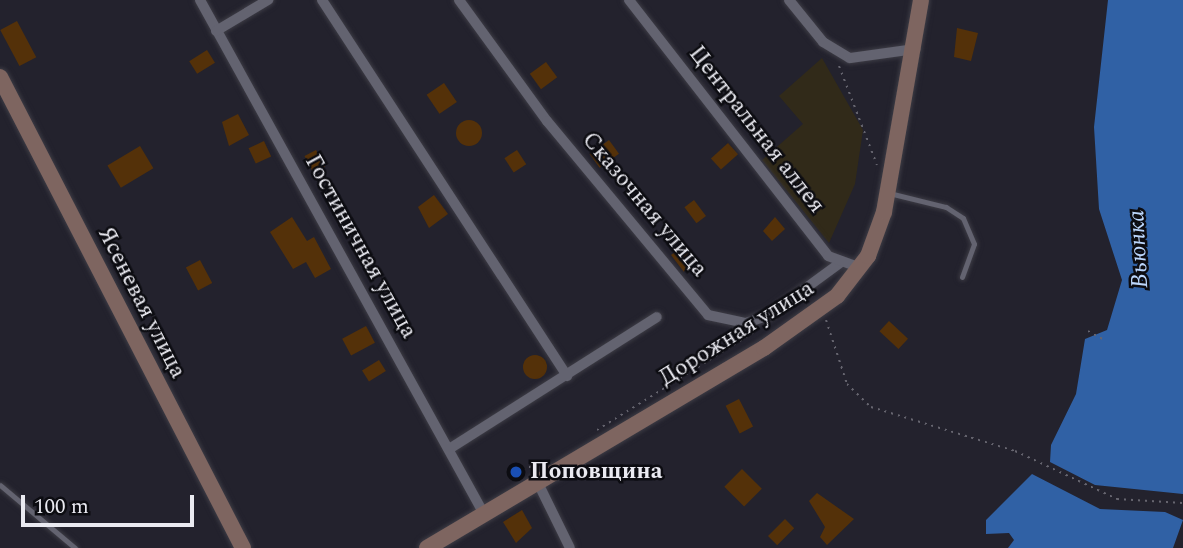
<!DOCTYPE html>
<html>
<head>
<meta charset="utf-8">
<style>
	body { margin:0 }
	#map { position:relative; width:1183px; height:548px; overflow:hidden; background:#23222d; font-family:Spectral,serif }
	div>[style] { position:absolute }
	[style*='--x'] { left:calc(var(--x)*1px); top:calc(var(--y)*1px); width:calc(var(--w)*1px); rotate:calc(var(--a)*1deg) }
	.industrial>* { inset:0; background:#312a19 }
	.water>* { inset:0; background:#3061a5 }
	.building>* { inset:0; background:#543109; transform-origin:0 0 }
	.round { border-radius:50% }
	.path>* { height:2px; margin-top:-1px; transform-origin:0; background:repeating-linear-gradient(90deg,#66656f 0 2px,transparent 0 7px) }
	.roads { filter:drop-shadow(0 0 2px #3d3c45) drop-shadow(0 0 2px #3d3c45) }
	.service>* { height:5px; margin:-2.5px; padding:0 2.5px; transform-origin:2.5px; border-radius:2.5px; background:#636370 }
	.minor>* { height:10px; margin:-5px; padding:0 5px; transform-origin:5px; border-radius:5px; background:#636370 }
	.secondary>* { height:16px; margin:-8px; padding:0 8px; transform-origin:8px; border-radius:8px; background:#7e6560 }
	.dots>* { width:19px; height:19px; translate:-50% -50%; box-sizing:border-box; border:4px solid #0c0c11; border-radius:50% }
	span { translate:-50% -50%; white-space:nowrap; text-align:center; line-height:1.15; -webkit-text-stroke:5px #0c0c11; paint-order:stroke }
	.street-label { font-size:23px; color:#eaeaf1 }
	.poi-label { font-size:23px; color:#eaeaf1; font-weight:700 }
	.left { translate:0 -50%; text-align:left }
	.water-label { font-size:24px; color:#bcd7fd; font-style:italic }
	.scale { position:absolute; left:21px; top:495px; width:173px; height:32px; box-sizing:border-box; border:4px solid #eaeaf1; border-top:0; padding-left:9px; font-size:21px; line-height:24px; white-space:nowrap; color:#eaeaf1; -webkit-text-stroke:5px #0c0c11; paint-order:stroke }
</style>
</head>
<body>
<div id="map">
	<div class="industrial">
		<i style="clip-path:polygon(822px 58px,863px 130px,855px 184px,829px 243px,762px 160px,803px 124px,779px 96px)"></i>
	</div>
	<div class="water">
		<i style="clip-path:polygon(1108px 0,1183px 0,1183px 494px,1095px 485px,1050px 462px,1051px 445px,1076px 394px,1085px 339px,1107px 330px,1122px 280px,1099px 209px,1094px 127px)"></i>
		<i style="clip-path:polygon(1032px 474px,1100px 509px,1165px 512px,1183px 520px,1173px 548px,1008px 548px,1014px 540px,1009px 533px,986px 534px,986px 520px)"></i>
	</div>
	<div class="building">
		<i style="left:17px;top:21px;width:41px;height:19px;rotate:62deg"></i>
		<i style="clip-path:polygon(957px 28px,978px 33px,971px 61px,954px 57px)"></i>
		<i style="left:207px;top:50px;width:15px;height:21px;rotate:58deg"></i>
		<i style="left:546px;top:62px;width:19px;height:20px;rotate:54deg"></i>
		<i style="left:444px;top:83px;width:23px;height:21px;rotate:56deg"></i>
		<i style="clip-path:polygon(238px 114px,249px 135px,229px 146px,222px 122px)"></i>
		<i class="round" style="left:456px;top:120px;width:26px;height:26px"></i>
		<i style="left:609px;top:140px;width:17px;height:24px;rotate:54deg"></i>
		<i style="left:264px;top:141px;width:17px;height:17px;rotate:65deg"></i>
		<i style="left:728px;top:143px;width:15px;height:23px;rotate:48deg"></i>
		<i style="left:140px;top:146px;width:26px;height:38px;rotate:59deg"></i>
		<i style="left:316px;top:150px;width:19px;height:13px;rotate:62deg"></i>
		<i style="left:517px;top:150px;width:17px;height:15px;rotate:57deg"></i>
		<i style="clip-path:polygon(434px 195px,448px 214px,429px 228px,418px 207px)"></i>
		<i style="left:694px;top:200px;width:20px;height:12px;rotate:53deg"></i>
		<i style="clip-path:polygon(292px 217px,307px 241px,314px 237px,331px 269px,315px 278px,306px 262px,293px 269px,270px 232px)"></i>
		<i style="clip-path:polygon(775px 217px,785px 229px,772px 241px,763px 231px)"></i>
		<i style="left:683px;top:246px;width:21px;height:15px;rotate:53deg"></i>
		<i style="left:200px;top:260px;width:26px;height:16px;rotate:62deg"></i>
		<i style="left:889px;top:321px;width:26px;height:14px;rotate:43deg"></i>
		<i style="left:366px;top:326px;width:19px;height:27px;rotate:62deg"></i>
		<i class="round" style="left:523px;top:355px;width:24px;height:24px"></i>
		<i style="left:379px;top:360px;width:13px;height:20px;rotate:58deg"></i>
		<i style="left:739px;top:399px;width:31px;height:15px;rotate:63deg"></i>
		<i style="left:742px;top:469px;width:28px;height:25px;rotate:45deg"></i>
		<i style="clip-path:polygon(817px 493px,854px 519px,827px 545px,820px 537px,825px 527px,809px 501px)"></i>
		<i style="clip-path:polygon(522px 510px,532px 528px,516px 543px,503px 522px)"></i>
		<i style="left:785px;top:519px;width:13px;height:24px;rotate:45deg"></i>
	</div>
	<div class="path">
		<i style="--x:839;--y:66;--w:106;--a:69"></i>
		<i style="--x:826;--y:320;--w:67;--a:71.8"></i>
		<i style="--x:847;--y:384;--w:33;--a:44"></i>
		<i style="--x:871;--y:407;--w:151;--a:17"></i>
		<i style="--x:1015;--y:451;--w:113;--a:25.2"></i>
		<i style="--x:1117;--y:499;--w:66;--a:3.5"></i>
		<i style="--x:1088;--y:331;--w:18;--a:29"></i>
		<i style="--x:597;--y:430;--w:184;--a:-31.9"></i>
		<i style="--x:516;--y:472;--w:27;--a:-20"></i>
		<i style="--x:571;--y:479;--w:18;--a:-16"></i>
	</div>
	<div class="roads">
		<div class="service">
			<i style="--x:889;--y:193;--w:59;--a:13.8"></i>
			<i style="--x:946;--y:207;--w:20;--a:33"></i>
			<i style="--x:963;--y:218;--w:28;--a:67"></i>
			<i style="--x:974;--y:244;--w:35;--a:110"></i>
			<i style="--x:0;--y:485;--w:98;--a:40"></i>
		</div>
		<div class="minor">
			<i style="--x:200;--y:0;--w:587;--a:61.08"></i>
			<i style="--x:322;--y:0;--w:449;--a:56.9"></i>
			<i style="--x:459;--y:0;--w:150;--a:54"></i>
			<i style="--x:547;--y:121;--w:252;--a:50.3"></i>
			<i style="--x:708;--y:315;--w:39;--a:12"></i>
			<i style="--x:746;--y:323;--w:24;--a:-19"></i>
			<i style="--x:769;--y:315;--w:88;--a:-36.2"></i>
			<i style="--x:629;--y:0;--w:324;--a:52.1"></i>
			<i style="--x:828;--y:256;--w:35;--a:20"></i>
			<i style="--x:789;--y:0;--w:54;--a:51"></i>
			<i style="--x:823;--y:42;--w:31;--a:31"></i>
			<i style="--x:850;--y:58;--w:66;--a:-7.9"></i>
			<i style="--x:216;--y:31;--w:61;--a:-30.8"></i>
			<i style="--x:449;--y:449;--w:246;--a:-32.4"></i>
			<i style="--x:538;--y:483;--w:72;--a:63.8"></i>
		</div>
		<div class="secondary">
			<i style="--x:0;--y:77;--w:530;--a:62.71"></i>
			<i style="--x:427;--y:548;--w:392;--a:-30.7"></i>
			<i style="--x:764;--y:348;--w:90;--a:-35.5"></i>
			<i style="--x:837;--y:296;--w:51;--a:-52.2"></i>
			<i style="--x:868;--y:256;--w:47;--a:-70"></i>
			<i style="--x:884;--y:212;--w:215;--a:-80.1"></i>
		</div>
	</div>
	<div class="dots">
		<i style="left:516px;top:472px;background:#1a4fb4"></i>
	</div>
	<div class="street-label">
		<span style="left:756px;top:130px;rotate:52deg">Центральная аллея</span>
		<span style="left:644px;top:205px;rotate:50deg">Сказочная улица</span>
		<span style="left:360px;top:247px;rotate:61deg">Гостиничная улица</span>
		<span style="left:141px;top:303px;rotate:63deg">Ясеневая улица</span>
		<span style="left:737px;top:334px;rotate:-32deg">Дорожная улица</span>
	</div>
	<div class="poi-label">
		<span class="left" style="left:530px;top:472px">Поповщина</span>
	</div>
	<div class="water-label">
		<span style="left:1139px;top:249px;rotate:-93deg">Вьюнка</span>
	</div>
	<div class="scale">100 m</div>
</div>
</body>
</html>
